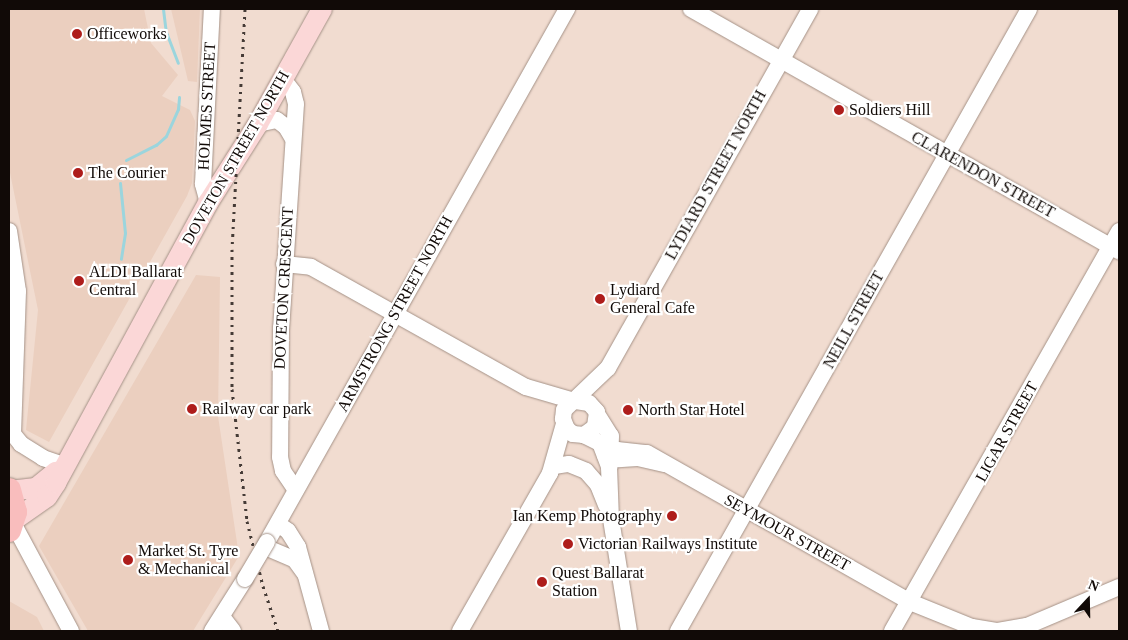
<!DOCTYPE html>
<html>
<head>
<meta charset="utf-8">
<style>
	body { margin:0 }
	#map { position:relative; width:1128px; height:640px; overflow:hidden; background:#f1dcd0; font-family:Georgia,serif }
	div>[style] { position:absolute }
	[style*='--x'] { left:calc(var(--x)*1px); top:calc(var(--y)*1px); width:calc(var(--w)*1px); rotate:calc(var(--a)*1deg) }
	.built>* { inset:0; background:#ebcfbf }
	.stream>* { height:3px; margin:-1.5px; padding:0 1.5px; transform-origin:1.5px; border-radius:1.5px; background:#9bd5dd }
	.roads { filter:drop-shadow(0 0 1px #a59287) drop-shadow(0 0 1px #a59287) }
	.minor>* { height:16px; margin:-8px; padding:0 8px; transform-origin:8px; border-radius:8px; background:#fff }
	.major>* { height:20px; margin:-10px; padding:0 10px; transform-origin:10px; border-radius:10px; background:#fbd7d7 }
	.highway>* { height:24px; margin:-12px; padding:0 12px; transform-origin:12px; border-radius:12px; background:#f9bdbd }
	.rail>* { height:3px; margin-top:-1.5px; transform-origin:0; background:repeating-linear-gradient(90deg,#453b36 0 2.5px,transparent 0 7.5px) }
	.bridges { filter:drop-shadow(0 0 1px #a59287) drop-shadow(0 0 1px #a59287) }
	.minor-bridge>* { height:16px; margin:-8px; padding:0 8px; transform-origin:8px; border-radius:8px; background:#fff }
	.dots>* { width:14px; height:14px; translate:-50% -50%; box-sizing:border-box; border:2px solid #fff; border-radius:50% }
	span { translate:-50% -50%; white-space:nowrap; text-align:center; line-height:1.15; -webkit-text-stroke:4.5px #fff; paint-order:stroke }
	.poi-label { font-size:16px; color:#110a07 }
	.left { translate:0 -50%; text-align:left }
	.right { translate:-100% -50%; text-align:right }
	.street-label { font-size:16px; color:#110a07 }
	.frame { position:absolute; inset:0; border:10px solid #110a07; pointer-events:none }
	.north { position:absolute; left:1063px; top:575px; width:50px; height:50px; -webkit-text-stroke:4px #fff; paint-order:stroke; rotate:21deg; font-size:14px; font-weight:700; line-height:20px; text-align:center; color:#110a07 }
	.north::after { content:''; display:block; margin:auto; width:18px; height:22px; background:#110a07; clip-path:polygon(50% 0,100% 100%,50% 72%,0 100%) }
</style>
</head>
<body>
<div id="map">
	<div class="built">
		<i style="clip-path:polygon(9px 9px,144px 9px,151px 43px,178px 75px,162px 96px,190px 110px,195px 121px,192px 183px,187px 196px,49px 442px,26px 430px,38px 310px,9px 168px)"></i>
		<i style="clip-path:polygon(171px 9px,200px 9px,197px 82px,188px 81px)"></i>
		<i style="clip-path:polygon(196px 275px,220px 277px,218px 416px,239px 556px,193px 631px,88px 631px,39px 546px)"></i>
		<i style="clip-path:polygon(9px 601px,37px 617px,44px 631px,9px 631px)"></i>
	</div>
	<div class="stream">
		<i style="--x:163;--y:9;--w:23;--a:83"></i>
		<i style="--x:166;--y:32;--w:33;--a:69"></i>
		<i style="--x:126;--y:160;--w:34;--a:-27"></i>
		<i style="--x:156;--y:145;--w:13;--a:-42"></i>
		<i style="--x:166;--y:136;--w:30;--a:-66"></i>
		<i style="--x:178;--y:109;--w:12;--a:-85"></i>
		<i style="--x:120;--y:183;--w:50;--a:84.3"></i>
		<i style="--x:125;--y:233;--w:26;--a:99"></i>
	</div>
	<div class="roads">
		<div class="minor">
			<i style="--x:691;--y:9;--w:492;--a:29.5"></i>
			<i style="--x:283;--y:79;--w:16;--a:52"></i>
			<i style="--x:293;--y:92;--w:12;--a:76"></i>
			<i style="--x:296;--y:104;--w:225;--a:93.8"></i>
			<i style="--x:281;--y:328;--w:129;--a:90.4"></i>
			<i style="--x:280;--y:457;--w:14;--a:78"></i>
			<i style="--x:283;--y:471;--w:23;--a:56"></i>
			<i style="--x:258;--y:124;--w:19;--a:-12"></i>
			<i style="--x:277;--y:120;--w:11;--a:38"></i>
			<i style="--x:286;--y:127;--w:12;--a:59"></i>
			<i style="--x:208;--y:203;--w:20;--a:-105"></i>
			<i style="--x:203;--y:184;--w:175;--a:-87.1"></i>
			<i style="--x:9;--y:231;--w:61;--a:81.5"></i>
			<i style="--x:18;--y:291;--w:143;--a:92"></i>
			<i style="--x:13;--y:434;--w:13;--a:51"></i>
			<i style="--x:21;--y:444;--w:26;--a:32"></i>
			<i style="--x:43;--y:458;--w:21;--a:19"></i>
			<i style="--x:284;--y:264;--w:27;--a:6"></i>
			<i style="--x:311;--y:267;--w:246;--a:29.2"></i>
			<i style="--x:526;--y:387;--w:50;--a:16.3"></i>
			<i style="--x:576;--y:401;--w:13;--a:9"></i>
			<i style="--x:589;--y:403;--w:12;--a:48"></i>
			<i style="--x:597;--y:412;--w:15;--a:98"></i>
			<i style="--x:595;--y:427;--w:14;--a:144"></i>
			<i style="--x:584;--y:435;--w:11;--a:-175"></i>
			<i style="--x:573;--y:434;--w:8;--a:-140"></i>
			<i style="--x:567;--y:429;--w:11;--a:-112"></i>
			<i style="--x:563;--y:419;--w:9;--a:-84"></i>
			<i style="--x:564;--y:410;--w:61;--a:-43.7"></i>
			<i style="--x:608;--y:368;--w:412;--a:-60.6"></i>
			<i style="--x:597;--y:414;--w:26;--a:58"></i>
			<i style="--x:611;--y:436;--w:24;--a:92"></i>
			<i style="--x:584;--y:435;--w:18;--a:27"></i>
			<i style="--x:600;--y:443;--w:26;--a:69"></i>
			<i style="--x:609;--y:467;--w:52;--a:87.8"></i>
			<i style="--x:611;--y:519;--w:113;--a:80.9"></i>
			<i style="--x:664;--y:464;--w:28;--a:-167"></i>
			<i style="--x:637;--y:458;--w:27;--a:176"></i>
			<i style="--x:610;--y:460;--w:7;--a:-135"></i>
			<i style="--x:605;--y:455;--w:13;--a:-23"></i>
			<i style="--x:617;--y:450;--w:30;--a:6"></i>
			<i style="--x:647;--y:453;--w:302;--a:29.5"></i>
			<i style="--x:910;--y:602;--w:67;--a:22"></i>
			<i style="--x:972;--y:627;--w:26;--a:9"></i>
			<i style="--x:998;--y:631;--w:29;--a:-10"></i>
			<i style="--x:1027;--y:626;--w:100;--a:-23"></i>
			<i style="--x:554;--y:466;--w:15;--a:-8"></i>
			<i style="--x:569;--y:464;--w:18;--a:22"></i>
			<i style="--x:586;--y:471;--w:18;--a:49"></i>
			<i style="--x:598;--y:485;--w:22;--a:68"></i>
			<i style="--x:13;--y:523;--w:123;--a:61.8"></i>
			<i style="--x:278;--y:524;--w:12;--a:35"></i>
			<i style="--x:288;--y:531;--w:19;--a:58"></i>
			<i style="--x:298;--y:547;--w:87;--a:74.7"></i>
			<i style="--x:267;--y:542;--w:612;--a:-60.63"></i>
			<i style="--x:265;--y:547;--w:33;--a:23"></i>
			<i style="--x:295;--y:560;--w:17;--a:54"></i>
			<i style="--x:223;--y:618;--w:16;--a:52"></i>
			<i style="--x:212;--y:631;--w:62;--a:-57.6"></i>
			<i style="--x:460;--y:631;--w:182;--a:-60.3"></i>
			<i style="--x:550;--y:473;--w:51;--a:-74.1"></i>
			<i style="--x:678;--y:631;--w:714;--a:-60.56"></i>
			<i style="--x:892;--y:631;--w:460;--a:-60.4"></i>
		</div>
		<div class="major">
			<i style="--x:10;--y:491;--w:26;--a:-7"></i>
			<i style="--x:36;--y:488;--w:26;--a:-39"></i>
			<i style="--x:14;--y:520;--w:40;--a:-34.9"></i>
			<i style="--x:47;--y:497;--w:17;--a:-57"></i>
			<i style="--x:56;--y:483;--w:319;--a:-61.5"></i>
			<i style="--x:208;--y:203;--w:93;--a:-57.7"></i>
			<i style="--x:258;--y:124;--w:132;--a:-60.9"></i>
		</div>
		<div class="highway">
			<i style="--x:9;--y:490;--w:23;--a:75"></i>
			<i style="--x:15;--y:512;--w:19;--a:108"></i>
		</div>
	</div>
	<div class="rail">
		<i style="--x:245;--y:9;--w:240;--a:93.1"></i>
		<i style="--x:232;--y:249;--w:140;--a:90"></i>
		<i style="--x:232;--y:389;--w:133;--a:83.5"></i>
		<i style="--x:247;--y:521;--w:67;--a:76.2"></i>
		<i style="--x:263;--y:586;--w:47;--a:71.6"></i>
	</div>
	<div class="bridges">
		<div class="minor-bridge">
			<i style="--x:245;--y:579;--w:43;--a:-59.3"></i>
		</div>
	</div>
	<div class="dots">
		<i style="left:77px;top:34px;background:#ae1d1b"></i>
		<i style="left:839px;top:110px;background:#ae1d1b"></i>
		<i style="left:78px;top:173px;background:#ae1d1b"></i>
		<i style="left:79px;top:281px;background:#ae1d1b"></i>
		<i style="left:600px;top:299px;background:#ae1d1b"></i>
		<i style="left:192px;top:409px;background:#ae1d1b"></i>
		<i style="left:628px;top:410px;background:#ae1d1b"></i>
		<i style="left:672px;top:516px;background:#ae1d1b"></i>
		<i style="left:568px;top:544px;background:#ae1d1b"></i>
		<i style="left:128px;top:560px;background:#ae1d1b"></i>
		<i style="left:542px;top:582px;background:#ae1d1b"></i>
	</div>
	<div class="poi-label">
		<span class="left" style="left:87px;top:34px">Officeworks</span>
		<span class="left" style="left:849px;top:110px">Soldiers Hill</span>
		<span class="left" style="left:88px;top:173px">The Courier</span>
		<span class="left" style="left:89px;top:281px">ALDI Ballarat<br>Central</span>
		<span class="left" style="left:610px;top:299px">Lydiard<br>General Cafe</span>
		<span class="left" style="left:202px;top:409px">Railway car park</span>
		<span class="left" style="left:638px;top:410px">North Star Hotel</span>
		<span class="right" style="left:662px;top:516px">Ian Kemp Photography</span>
		<span class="left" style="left:578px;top:544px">Victorian Railways Institute</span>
		<span class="left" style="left:138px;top:560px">Market St. Tyre<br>&amp; Mechanical</span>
		<span class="left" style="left:552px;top:582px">Quest Ballarat<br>Station</span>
	</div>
	<div class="street-label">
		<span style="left:207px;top:106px;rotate:-87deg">HOLMES STREET</span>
		<span style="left:236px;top:158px;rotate:-60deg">DOVETON STREET NORTH</span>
		<span style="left:716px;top:175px;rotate:-61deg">LYDIARD STREET NORTH</span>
		<span style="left:983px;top:175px;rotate:29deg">CLARENDON STREET</span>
		<span style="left:284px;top:288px;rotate:-87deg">DOVETON CRESCENT</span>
		<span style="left:395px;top:314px;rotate:-61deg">ARMSTRONG STREET NORTH</span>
		<span style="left:854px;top:320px;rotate:-61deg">NEILL STREET</span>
		<span style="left:1007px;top:432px;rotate:-61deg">LIGAR STREET</span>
		<span style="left:787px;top:533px;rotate:29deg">SEYMOUR STREET</span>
	</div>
	<div class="frame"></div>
	<div class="north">N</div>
</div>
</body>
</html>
